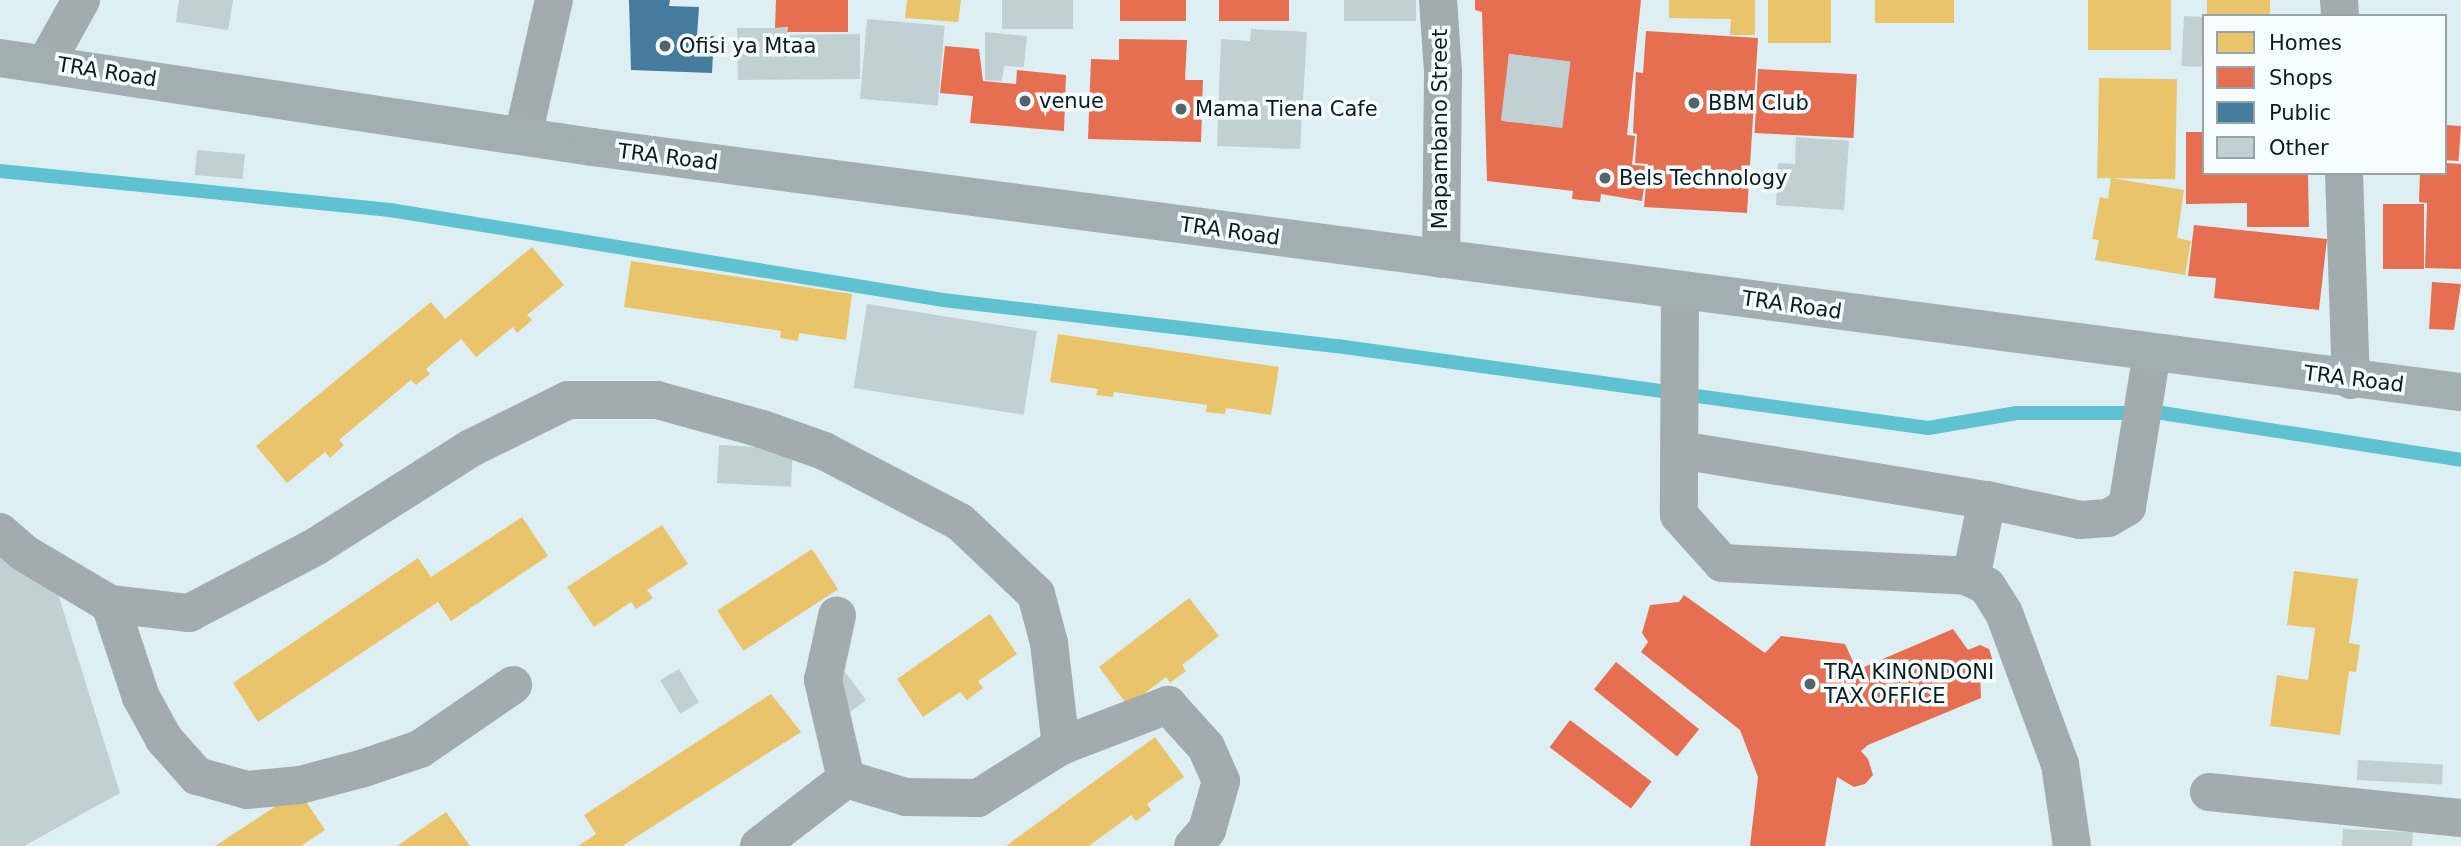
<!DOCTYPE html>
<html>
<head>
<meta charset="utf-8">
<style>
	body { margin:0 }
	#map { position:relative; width:2461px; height:846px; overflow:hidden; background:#ddeff3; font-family:"DejaVu Sans",sans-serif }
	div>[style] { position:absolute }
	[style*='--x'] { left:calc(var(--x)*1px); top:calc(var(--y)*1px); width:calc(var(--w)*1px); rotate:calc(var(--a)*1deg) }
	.homes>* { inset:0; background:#e9c46a; transform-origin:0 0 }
	.shops>* { inset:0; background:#e76f51; transform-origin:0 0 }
	.public>* { inset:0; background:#457b9d }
	.stream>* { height:14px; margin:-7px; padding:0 7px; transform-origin:7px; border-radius:7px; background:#5ec2d2 }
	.building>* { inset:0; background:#c0d0d3; transform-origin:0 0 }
	.minor>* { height:38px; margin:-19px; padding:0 19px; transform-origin:19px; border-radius:19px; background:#a2abad }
	.major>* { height:38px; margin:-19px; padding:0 19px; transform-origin:19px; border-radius:19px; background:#a2aeb1 }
	.dots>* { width:19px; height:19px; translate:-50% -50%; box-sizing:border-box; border:4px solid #f5fdff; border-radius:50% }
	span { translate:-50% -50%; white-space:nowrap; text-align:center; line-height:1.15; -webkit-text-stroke:7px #f5fdff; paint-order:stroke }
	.poi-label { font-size:21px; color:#0b1b1e }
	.left { translate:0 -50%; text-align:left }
	.street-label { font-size:21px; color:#0b1b1e }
	.legend { position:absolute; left:2202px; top:14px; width:245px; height:161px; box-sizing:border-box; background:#f5fdff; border:2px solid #97a3a5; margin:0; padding:9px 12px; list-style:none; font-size:21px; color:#0b1b1e }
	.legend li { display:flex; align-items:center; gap:14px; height:35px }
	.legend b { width:35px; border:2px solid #97a3a5 }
</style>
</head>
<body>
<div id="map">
	<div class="homes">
		<i style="clip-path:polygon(907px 0,961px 0,958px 22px,905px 18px)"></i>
		<i style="clip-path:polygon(1669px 0,1755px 0,1755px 35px,1730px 35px,1731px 19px,1669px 18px)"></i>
		<i style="left:1768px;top:0;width:63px;height:43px"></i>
		<i style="left:1875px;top:0;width:79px;height:23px"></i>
		<i style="left:2088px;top:0;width:83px;height:50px"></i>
		<i style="left:2207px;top:0;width:63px;height:16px"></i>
		<i style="left:2099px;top:78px;width:78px;height:100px;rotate:1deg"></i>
		<i style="clip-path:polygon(2111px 178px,2184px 190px,2177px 238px,2191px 241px,2185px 275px,2095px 260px,2099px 240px,2092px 239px,2100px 197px,2108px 199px)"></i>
		<i style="clip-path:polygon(532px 247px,564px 285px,527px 315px,532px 320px,517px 333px,513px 327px,476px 357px,461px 339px,426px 369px,430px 374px,416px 385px,411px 380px,339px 440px,344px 445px,330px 458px,325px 452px,287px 483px,256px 446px,431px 302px,445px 319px)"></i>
		<i style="clip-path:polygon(631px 261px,852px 294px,846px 340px,799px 333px,798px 341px,780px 338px,781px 331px,624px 307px)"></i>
		<i style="clip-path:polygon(1058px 334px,1279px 367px,1271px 415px,1226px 408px,1225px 414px,1206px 412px,1207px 405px,1114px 392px,1113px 397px,1096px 395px,1098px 389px,1050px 382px)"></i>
		<i style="clip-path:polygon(522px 517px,548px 556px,451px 621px,438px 602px,258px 722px,233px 683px,418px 558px,431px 577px)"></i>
		<i style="clip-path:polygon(662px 525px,688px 564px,647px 590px,653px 598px,636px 609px,631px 602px,594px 627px,567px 587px)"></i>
		<i style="left:812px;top:549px;width:48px;height:113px;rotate:57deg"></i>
		<i style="clip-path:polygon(2294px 571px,2358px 579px,2349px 643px,2360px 645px,2356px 672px,2349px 671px,2340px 735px,2270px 726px,2277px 675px,2308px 680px,2315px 628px,2287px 625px)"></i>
		<i style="clip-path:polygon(1189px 598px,1219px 636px,1182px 665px,1186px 671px,1170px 683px,1166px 677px,1128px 706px,1099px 667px)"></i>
		<i style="clip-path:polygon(990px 614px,1017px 654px,978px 681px,983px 688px,967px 700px,960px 692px,923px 717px,897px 679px)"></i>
		<i style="clip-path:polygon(771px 694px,801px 732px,622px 846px,578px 846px,596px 834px,584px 815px)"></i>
		<i style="clip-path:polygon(1155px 737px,1184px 777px,1147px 804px,1151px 810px,1136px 821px,1131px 815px,1089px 846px,1006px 846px)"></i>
		<i style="clip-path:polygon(299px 791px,325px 830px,301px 846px,215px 846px)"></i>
		<i style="clip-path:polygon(446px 812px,470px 846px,397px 846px)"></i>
	</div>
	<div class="shops">
		<i style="clip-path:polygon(776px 0,848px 0,848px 32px,787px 32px,788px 27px,775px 28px)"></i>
		<i style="left:1120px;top:0;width:66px;height:21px"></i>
		<i style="left:1219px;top:0;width:70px;height:21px"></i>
		<i style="clip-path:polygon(evenodd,1475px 0,1641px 0,1627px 135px,1635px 136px,1632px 165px,1647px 166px,1642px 201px,1601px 194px,1600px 202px,1572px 199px,1573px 191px,1487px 181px,1482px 12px,1475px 10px,1475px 0,1509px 54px,1570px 62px,1561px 127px,1503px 121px,1509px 54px)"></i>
		<i style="clip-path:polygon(1646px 31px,1758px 38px,1747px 213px,1644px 207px,1648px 164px,1635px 163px,1637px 134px,1633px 133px,1636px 72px,1643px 73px)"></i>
		<i style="clip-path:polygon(1119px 39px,1187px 40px,1185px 80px,1203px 80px,1201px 142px,1088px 139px,1091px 59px,1119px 60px)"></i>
		<i style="clip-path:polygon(945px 46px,979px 49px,983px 81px,1016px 84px,1017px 70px,1066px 75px,1064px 131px,970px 123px,973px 96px,940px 93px)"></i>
		<i style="left:1758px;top:69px;width:99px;height:64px;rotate:3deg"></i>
		<i style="left:2445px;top:125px;width:16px;height:35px;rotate:4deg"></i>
		<i style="clip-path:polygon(2186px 132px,2204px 132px,2204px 173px,2308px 173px,2309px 227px,2247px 227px,2247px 203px,2186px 204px)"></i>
		<i style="clip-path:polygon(2445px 163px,2461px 164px,2461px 269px,2425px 268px,2427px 203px,2419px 202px,2420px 173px,2445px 173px)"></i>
		<i style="left:2383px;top:204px;width:41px;height:65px"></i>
		<i style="clip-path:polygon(2194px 225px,2327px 239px,2319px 310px,2214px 298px,2216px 278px,2188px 276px)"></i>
		<i style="clip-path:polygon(2432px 282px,2461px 284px,2454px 330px,2429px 329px)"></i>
		<i style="clip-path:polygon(1684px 595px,1765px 653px,1781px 636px,1845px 644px,1857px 670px,1953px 629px,1968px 650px,1980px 645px,1989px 649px,1993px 661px,1990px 670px,1980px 673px,1981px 698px,1868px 745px,1861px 751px,1868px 759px,1873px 775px,1865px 784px,1854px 787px,1837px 777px,1825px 846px,1750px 846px,1758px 777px,1740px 730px,1641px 652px,1648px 642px,1642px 633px,1650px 605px,1679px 602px)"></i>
		<i style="left:1616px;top:662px;width:107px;height:35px;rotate:39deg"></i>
		<i style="left:1570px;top:720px;width:102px;height:34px;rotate:37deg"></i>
	</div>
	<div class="public">
		<i style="clip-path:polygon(629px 0,670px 0,669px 6px,699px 7px,697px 36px,714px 36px,712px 73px,631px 70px)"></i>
	</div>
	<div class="stream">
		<i style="--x:0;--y:171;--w:392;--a:5.7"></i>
		<i style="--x:390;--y:210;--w:560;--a:9.24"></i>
		<i style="--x:943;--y:300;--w:397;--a:6.7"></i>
		<i style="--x:1337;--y:346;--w:597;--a:7.9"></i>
		<i style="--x:1928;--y:428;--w:90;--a:-9.6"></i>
		<i style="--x:2017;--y:413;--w:145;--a:0"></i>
		<i style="--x:2162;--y:413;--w:303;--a:8.9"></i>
	</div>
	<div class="building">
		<i style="clip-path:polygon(179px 0,233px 0,228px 30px,176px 22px)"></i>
		<i style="left:1002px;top:0;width:71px;height:29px"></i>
		<i style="left:1344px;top:0;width:72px;height:21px"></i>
		<i style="left:2184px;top:16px;width:20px;height:50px;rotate:3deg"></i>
		<i style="left:867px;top:19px;width:78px;height:80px;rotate:5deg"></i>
		<i style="clip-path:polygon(737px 28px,787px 28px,787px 35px,860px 34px,860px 79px,738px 80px)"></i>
		<i style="clip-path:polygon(1251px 29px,1307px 32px,1300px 149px,1217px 146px,1221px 39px,1250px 41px)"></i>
		<i style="clip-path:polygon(985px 32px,1027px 36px,1024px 67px,1004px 66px,1002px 81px,985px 80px)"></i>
		<i style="left:1509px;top:54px;width:62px;height:67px;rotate:7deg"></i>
		<i style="clip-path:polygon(1796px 137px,1849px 141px,1844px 210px,1776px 205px,1778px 163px,1795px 164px)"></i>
		<i style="left:197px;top:150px;width:48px;height:25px;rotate:5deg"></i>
		<i style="left:867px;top:304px;width:172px;height:85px;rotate:9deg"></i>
		<i style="left:719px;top:445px;width:74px;height:38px;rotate:3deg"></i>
		<i style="clip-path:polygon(0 553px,58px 594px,120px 793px,24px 846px,0 846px)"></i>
		<i style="left:679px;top:669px;width:39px;height:22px;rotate:59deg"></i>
		<i style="left:845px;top:672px;width:35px;height:24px;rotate:53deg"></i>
		<i style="left:2358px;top:760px;width:85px;height:20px;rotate:3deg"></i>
		<i style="clip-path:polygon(2343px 829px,2413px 832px,2412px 846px,2342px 846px)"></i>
	</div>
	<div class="minor">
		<i style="--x:1438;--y:0;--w:72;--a:86"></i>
		<i style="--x:1443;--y:72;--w:187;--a:90.6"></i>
		<i style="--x:2339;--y:0;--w:16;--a:86"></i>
		<i style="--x:46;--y:63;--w:72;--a:-60.9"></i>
		<i style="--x:523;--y:136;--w:139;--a:-77.2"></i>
		<i style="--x:2344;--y:173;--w:207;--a:88.1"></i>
		<i style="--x:1680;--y:291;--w:224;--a:90.3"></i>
		<i style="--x:1679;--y:515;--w:64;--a:48.1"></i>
		<i style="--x:1722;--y:563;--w:245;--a:3"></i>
		<i style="--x:1967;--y:576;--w:22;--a:27"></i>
		<i style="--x:1987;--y:586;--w:32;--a:58"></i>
		<i style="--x:2004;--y:613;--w:161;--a:69.7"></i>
		<i style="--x:2060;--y:764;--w:83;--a:81.7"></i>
		<i style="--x:1680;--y:450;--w:311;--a:9.3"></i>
		<i style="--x:1987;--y:500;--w:80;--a:101.6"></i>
		<i style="--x:1987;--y:500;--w:95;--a:12.1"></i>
		<i style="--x:2080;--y:520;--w:28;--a:-4"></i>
		<i style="--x:2108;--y:518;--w:22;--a:-30"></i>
		<i style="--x:2127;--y:507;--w:156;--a:-80.8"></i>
		<i style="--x:0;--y:532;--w:32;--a:41"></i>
		<i style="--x:24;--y:553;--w:100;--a:30.7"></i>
		<i style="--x:110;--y:604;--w:98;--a:71.6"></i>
		<i style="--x:141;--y:697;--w:48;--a:61.3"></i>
		<i style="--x:164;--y:739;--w:50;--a:48.3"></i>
		<i style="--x:197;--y:776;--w:52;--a:15.6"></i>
		<i style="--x:247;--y:790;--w:53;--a:-5.4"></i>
		<i style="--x:300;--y:785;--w:66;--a:-14.9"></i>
		<i style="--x:364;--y:768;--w:59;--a:-18.7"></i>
		<i style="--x:420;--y:749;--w:113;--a:-34.5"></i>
		<i style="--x:110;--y:604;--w:80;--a:6.5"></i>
		<i style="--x:189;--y:613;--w:142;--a:-27.6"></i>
		<i style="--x:315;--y:547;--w:185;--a:-32.4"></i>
		<i style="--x:471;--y:448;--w:108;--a:-26.3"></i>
		<i style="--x:568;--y:400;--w:89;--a:0"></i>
		<i style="--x:657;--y:400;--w:109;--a:15.4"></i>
		<i style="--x:762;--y:429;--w:66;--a:19.5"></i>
		<i style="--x:824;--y:451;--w:153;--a:27.6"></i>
		<i style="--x:960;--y:522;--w:105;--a:43.5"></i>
		<i style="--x:1036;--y:594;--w:51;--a:75.1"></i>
		<i style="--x:1049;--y:643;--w:104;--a:83.4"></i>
		<i style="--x:846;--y:779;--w:63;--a:16.7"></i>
		<i style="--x:906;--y:797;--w:72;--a:0.8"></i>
		<i style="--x:978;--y:798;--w:98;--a:-32.1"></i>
		<i style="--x:1061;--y:746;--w:115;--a:-21"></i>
		<i style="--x:1168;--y:705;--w:57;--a:47.9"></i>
		<i style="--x:1206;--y:747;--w:37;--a:66"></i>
		<i style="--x:1221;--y:781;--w:51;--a:105.9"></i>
		<i style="--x:1207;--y:830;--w:21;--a:131"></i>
		<i style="--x:2209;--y:792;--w:253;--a:5.9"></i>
		<i style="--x:759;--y:846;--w:110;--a:-37.6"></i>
		<i style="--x:846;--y:779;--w:102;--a:-103.1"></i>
		<i style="--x:823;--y:680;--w:66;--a:-77.7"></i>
	</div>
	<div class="major">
		<i style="--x:0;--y:58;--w:599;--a:8.55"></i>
		<i style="--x:592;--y:147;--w:1885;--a:7.47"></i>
	</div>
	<div class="dots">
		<i style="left:665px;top:46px;background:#546569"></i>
		<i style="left:1025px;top:101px;background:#546569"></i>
		<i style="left:1694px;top:103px;background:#546569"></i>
		<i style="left:1181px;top:109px;background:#546569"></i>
		<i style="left:1605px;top:178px;background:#546569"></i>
		<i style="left:1810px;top:684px;background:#546569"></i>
	</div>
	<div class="poi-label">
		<span class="left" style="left:679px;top:46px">Ofisi ya Mtaa</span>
		<span class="left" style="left:1039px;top:101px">venue</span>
		<span class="left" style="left:1708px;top:103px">BBM Club</span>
		<span class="left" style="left:1195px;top:109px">Mama Tiena Cafe</span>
		<span class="left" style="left:1619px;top:178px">Bels Technology</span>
		<span class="left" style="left:1824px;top:684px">TRA KINONDONI<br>TAX OFFICE</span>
	</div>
	<div class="street-label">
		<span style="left:107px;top:72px;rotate:9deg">TRA Road</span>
		<span style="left:1440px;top:129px;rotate:-90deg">Mapambano Street</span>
		<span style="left:668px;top:157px;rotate:7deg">TRA Road</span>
		<span style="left:1230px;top:231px;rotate:8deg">TRA Road</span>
		<span style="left:1792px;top:305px;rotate:8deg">TRA Road</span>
		<span style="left:2354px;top:379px;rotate:7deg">TRA Road</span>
	</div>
	<ul class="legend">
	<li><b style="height:19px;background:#e9c46a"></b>Homes</li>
	<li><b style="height:19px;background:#e76f51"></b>Shops</li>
	<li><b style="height:19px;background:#457b9d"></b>Public</li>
	<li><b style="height:19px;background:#c0d0d3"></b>Other</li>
	</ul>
</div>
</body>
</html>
